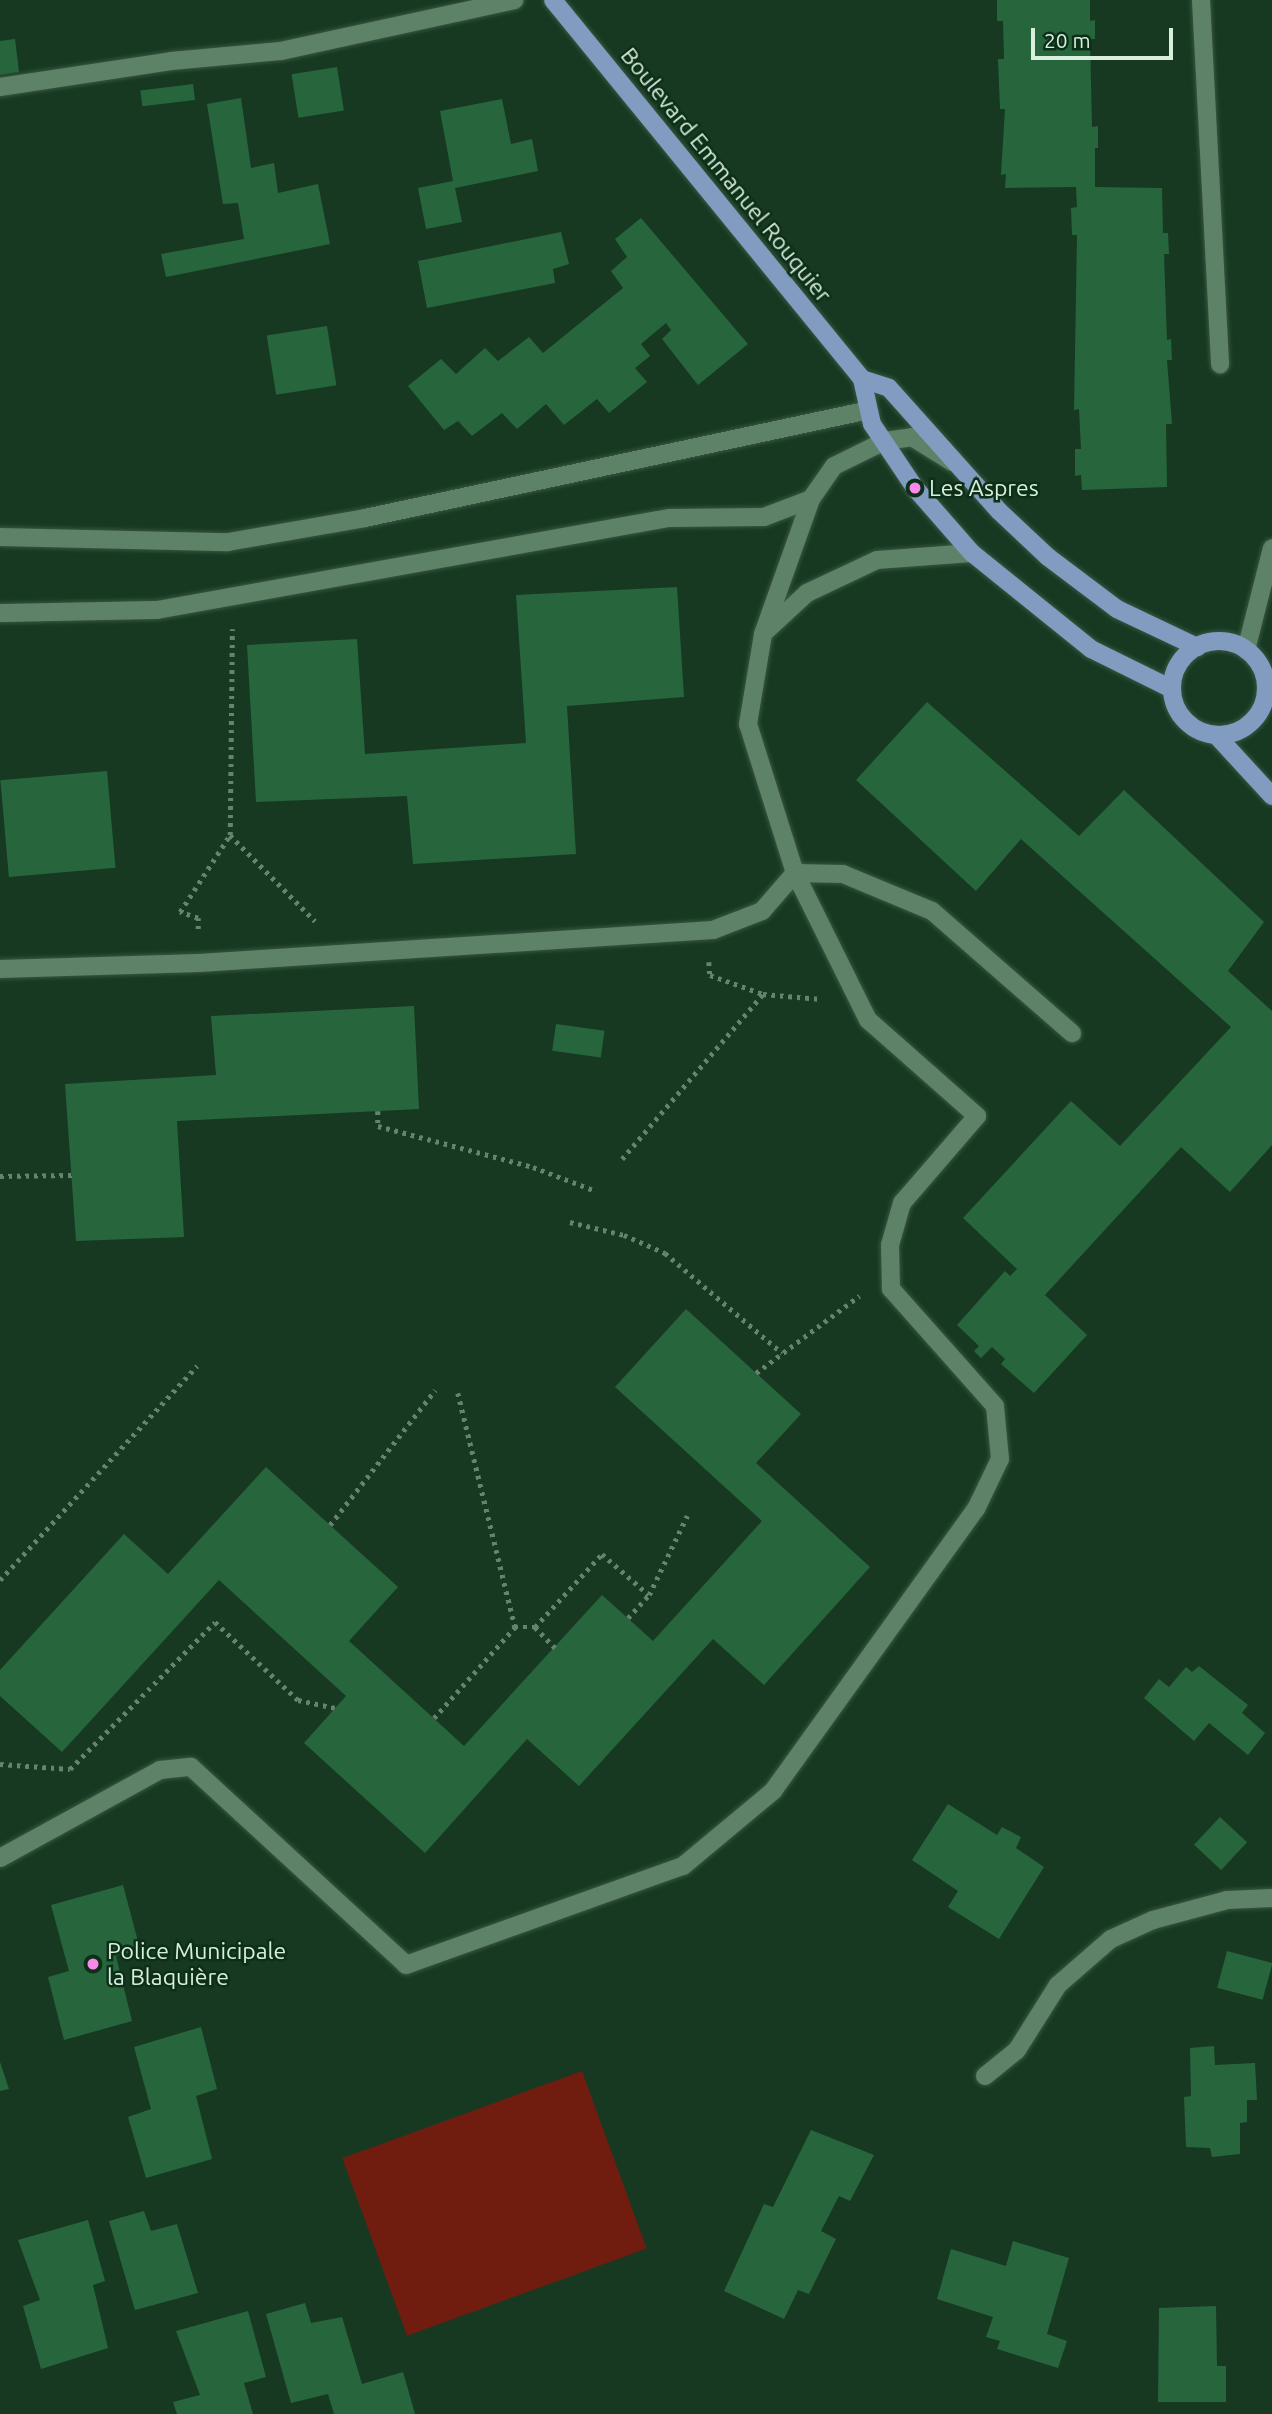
<!DOCTYPE html>
<html>
<head>
<meta charset="utf-8">
<style>
	body { margin:0 }
	#map { position:relative; width:1272px; height:2414px; overflow:hidden; background:#173922; font-family:Ubuntu,sans-serif }
	div>[style] { position:absolute }
	[style*='--x'] { left:calc(var(--x)*1px); top:calc(var(--y)*1px); width:calc(var(--w)*1px); rotate:calc(var(--a)*1deg) }
	.green>* { inset:0; background:#701d10; transform-origin:0 0 }
	.building>* { inset:0; background:#27663c; transform-origin:0 0 }
	.path>* { height:4.5px; margin-top:-2.25px; transform-origin:0; background:repeating-linear-gradient(90deg,#66836f 0 3.5px,transparent 0 8.5px) }
	.roads { filter:drop-shadow(0 0 2px #395641) drop-shadow(0 0 2px #395641) }
	.minor>* { height:18px; margin:-9px; padding:0 9px; transform-origin:9px; border-radius:9px; background:#5e8267 }
	.major>* { height:18px; margin:-9px; padding:0 9px; transform-origin:9px; border-radius:9px; background:#819cc0 }
	.major>.ring { margin:-9px; padding:0; box-sizing:content-box; background:none; border:18px solid #819cc0; border-radius:50% }
	.dots>* { width:19px; height:19px; translate:-50% -50%; box-sizing:border-box; border:4px solid #0c2f18; border-radius:50% }
	span { translate:-50% -50%; white-space:nowrap; text-align:center; line-height:1.15; -webkit-text-stroke:5px #0c2f18; paint-order:stroke }
	.street-label { font-size:23px; color:#daeede }
	.poi-label { font-size:23px; color:#daeede }
	.left { translate:0 -50%; text-align:left }
	.scale { position:absolute; left:1031px; top:28px; width:142px; height:32px; box-sizing:border-box; border:4px solid #daeede; border-top:0; padding-left:9px; font-size:21px; line-height:24px; white-space:nowrap; color:#daeede; -webkit-text-stroke:5px #0c2f18; paint-order:stroke }
</style>
</head>
<body>
<div id="map">
	<div class="green">
		<i style="left:582px;top:2071px;width:189px;height:255px;rotate:70deg"></i>
	</div>
	<div class="building">
		<i style="clip-path:polygon(997px 0,1090px 0,1090px 21px,1095px 20px,1095px 39px,1090px 39px,1092px 127px,1098px 126px,1098px 148px,1095px 148px,1095px 187px,1162px 188px,1163px 233px,1168px 233px,1169px 254px,1164px 254px,1167px 340px,1171px 339px,1172px 360px,1167px 360px,1172px 424px,1166px 424px,1167px 487px,1082px 490px,1081px 475px,1075px 476px,1075px 449px,1081px 449px,1079px 409px,1074px 410px,1077px 235px,1072px 235px,1071px 208px,1077px 207px,1076px 187px,1005px 188px,1006px 174px,1001px 175px,1005px 109px,1000px 109px,998px 59px,1004px 59px,1003px 21px,997px 21px)"></i>
		<i style="clip-path:polygon(15px 39px,19px 72px,0 75px,0 41px)"></i>
		<i style="left:337px;top:67px;width:44px;height:46px;rotate:81deg"></i>
		<i style="left:193px;top:84px;width:16px;height:53px;rotate:83deg"></i>
		<i style="clip-path:polygon(241px 98px,251px 168px,274px 163px,278px 193px,318px 184px,330px 244px,166px 277px,161px 254px,244px 239px,238px 203px,223px 204px,207px 104px)"></i>
		<i style="clip-path:polygon(502px 99px,511px 144px,532px 139px,538px 171px,455px 188px,462px 222px,426px 229px,418px 188px,453px 181px,440px 111px)"></i>
		<i style="clip-path:polygon(641px 218px,748px 344px,698px 385px,662px 339px,671px 330px,666px 323px,641px 344px,650px 356px,635px 368px,647px 382px,609px 413px,597px 399px,564px 425px,546px 404px,517px 429px,502px 413px,472px 436px,458px 421px,444px 430px,408px 386px,441px 359px,456px 374px,485px 348px,498px 361px,529px 337px,543px 353px,623px 288px,611px 271px,627px 257px,615px 239px)"></i>
		<i style="clip-path:polygon(561px 232px,569px 264px,553px 269px,555px 283px,427px 308px,418px 261px)"></i>
		<i style="left:327px;top:326px;width:60px;height:61px;rotate:81deg"></i>
		<i style="clip-path:polygon(677px 587px,684px 697px,567px 706px,576px 854px,413px 864px,407px 796px,256px 802px,247px 645px,357px 639px,365px 754px,526px 743px,516px 595px)"></i>
		<i style="clip-path:polygon(927px 702px,1079px 836px,1124px 790px,1264px 922px,1228px 971px,1272px 1011px,1272px 1145px,1230px 1192px,1181px 1147px,1045px 1295px,1087px 1335px,1034px 1393px,1001px 1364px,1005px 1359px,992px 1347px,981px 1358px,974px 1351px,979px 1346px,957px 1325px,1005px 1271px,1010px 1276px,1017px 1269px,963px 1218px,1071px 1101px,1120px 1146px,1231px 1027px,1021px 839px,976px 891px,856px 780px)"></i>
		<i style="left:107px;top:771px;width:97px;height:107px;rotate:85deg"></i>
		<i style="clip-path:polygon(414px 1006px,419px 1109px,177px 1121px,184px 1237px,76px 1241px,65px 1084px,216px 1075px,211px 1016px)"></i>
		<i style="left:556px;top:1024px;width:49px;height:27px;rotate:8deg"></i>
		<i style="clip-path:polygon(686px 1309px,801px 1414px,756px 1463px,870px 1567px,764px 1685px,713px 1639px,579px 1786px,527px 1739px,425px 1853px,304px 1743px,346px 1696px,219px 1580px,62px 1752px,0 1696px,0 1670px,124px 1534px,168px 1574px,266px 1467px,398px 1587px,349px 1641px,464px 1746px,602px 1595px,653px 1641px,762px 1521px,615px 1387px)"></i>
		<i style="clip-path:polygon(1199px 1666px,1248px 1705px,1242px 1713px,1265px 1733px,1248px 1755px,1209px 1723px,1194px 1741px,1144px 1698px,1159px 1679px,1169px 1687px,1186px 1667px,1192px 1672px)"></i>
		<i style="clip-path:polygon(948px 1804px,997px 1835px,1002px 1827px,1021px 1837px,1016px 1848px,1044px 1867px,999px 1939px,948px 1907px,958px 1891px,912px 1860px)"></i>
		<i style="left:1220px;top:1817px;width:37px;height:38px;rotate:43deg"></i>
		<i style="clip-path:polygon(123px 1885px,140px 1949px,116px 1956px,132px 2021px,64px 2040px,48px 1977px,69px 1971px,51px 1905px)"></i>
		<i style="left:1227px;top:1951px;width:47px;height:38px;rotate:15deg"></i>
		<i style="clip-path:polygon(201px 2027px,217px 2089px,196px 2096px,212px 2159px,146px 2178px,128px 2117px,151px 2109px,134px 2047px)"></i>
		<i style="clip-path:polygon(1214px 2046px,1215px 2065px,1255px 2063px,1257px 2100px,1247px 2100px,1247px 2122px,1240px 2123px,1240px 2154px,1212px 2157px,1210px 2148px,1186px 2147px,1184px 2097px,1191px 2096px,1190px 2048px)"></i>
		<i style="clip-path:polygon(0 2062px,9px 2089px,0 2091px)"></i>
		<i style="clip-path:polygon(811px 2130px,874px 2155px,850px 2201px,839px 2196px,821px 2231px,836px 2239px,809px 2294px,798px 2290px,784px 2319px,724px 2291px,764px 2204px,773px 2207px)"></i>
		<i style="clip-path:polygon(144px 2211px,151px 2231px,177px 2224px,198px 2293px,135px 2310px,109px 2221px)"></i>
		<i style="clip-path:polygon(88px 2220px,105px 2281px,93px 2285px,108px 2348px,41px 2369px,23px 2306px,40px 2300px,18px 2240px)"></i>
		<i style="clip-path:polygon(1013px 2241px,1069px 2258px,1047px 2334px,1067px 2341px,1058px 2368px,997px 2349px,1000px 2341px,986px 2337px,993px 2317px,937px 2299px,951px 2249px,1006px 2266px)"></i>
		<i style="clip-path:polygon(305px 2303px,311px 2323px,342px 2317px,362px 2384px,403px 2372px,415px 2414px,334px 2414px,328px 2394px,291px 2403px,266px 2314px)"></i>
		<i style="clip-path:polygon(1216px 2306px,1217px 2366px,1226px 2366px,1226px 2402px,1158px 2402px,1159px 2308px)"></i>
		<i style="clip-path:polygon(248px 2311px,266px 2377px,244px 2383px,253px 2414px,177px 2414px,173px 2402px,200px 2395px,176px 2331px)"></i>
	</div>
	<div class="path">
		<i style="--x:230;--y:835;--w:121;--a:45.3"></i>
		<i style="--x:198;--y:929;--w:11;--a:-90"></i>
		<i style="--x:198;--y:918;--w:19;--a:-162"></i>
		<i style="--x:180;--y:912;--w:92;--a:-57"></i>
		<i style="--x:230;--y:835;--w:206;--a:-89.4"></i>
		<i style="--x:709;--y:962;--w:13;--a:86"></i>
		<i style="--x:710;--y:975;--w:56;--a:19.7"></i>
		<i style="--x:378;--y:1111;--w:15;--a:90"></i>
		<i style="--x:378;--y:1126;--w:160;--a:14.8"></i>
		<i style="--x:533;--y:1167;--w:67;--a:20.9"></i>
		<i style="--x:622;--y:1159;--w:217;--a:-49.5"></i>
		<i style="--x:763;--y:994;--w:58;--a:4.9"></i>
		<i style="--x:0;--y:1176;--w:72;--a:-0.8"></i>
		<i style="--x:570;--y:1222;--w:56;--a:13.5"></i>
		<i style="--x:624;--y:1235;--w:45;--a:23.7"></i>
		<i style="--x:665;--y:1253;--w:154;--a:40.5"></i>
		<i style="--x:756;--y:1373;--w:129;--a:-36.8"></i>
		<i style="--x:458;--y:1393;--w:241;--a:76.3"></i>
		<i style="--x:330;--y:1525;--w:171;--a:-52.1"></i>
		<i style="--x:0;--y:1580;--w:291;--a:-47.4"></i>
		<i style="--x:628;--y:1618;--w:31;--a:-48"></i>
		<i style="--x:535;--y:1627;--w:29;--a:46"></i>
		<i style="--x:434;--y:1718;--w:122;--a:-48.3"></i>
		<i style="--x:515;--y:1627;--w:20;--a:0"></i>
		<i style="--x:535;--y:1627;--w:99;--a:-47.5"></i>
		<i style="--x:602;--y:1554;--w:62;--a:41.1"></i>
		<i style="--x:649;--y:1595;--w:88;--a:-64.3"></i>
		<i style="--x:0;--y:1764;--w:70;--a:4.1"></i>
		<i style="--x:70;--y:1769;--w:206;--a:-45.4"></i>
		<i style="--x:215;--y:1622;--w:114;--a:43.2"></i>
		<i style="--x:298;--y:1700;--w:38;--a:12"></i>
	</div>
	<div class="roads">
		<div class="minor">
			<i style="--x:1201;--y:0;--w:365;--a:87"></i>
			<i style="--x:0;--y:87;--w:173;--a:-8.6"></i>
			<i style="--x:171;--y:61;--w:110;--a:-5.2"></i>
			<i style="--x:281;--y:51;--w:239;--a:-12.3"></i>
			<i style="--x:0;--y:537;--w:228;--a:1.3"></i>
			<i style="--x:228;--y:542;--w:139;--a:-9.9"></i>
			<i style="--x:365;--y:518;--w:515;--a:-12.09"></i>
			<i style="--x:0;--y:613;--w:157;--a:-1.1"></i>
			<i style="--x:157;--y:610;--w:520;--a:-10.19"></i>
			<i style="--x:669;--y:518;--w:95;--a:-0.6"></i>
			<i style="--x:764;--y:517;--w:50;--a:-21"></i>
			<i style="--x:811;--y:499;--w:40;--a:-55.1"></i>
			<i style="--x:834;--y:466;--w:57;--a:-26.1"></i>
			<i style="--x:885;--y:441;--w:27;--a:-8"></i>
			<i style="--x:912;--y:437;--w:47;--a:32"></i>
			<i style="--x:766;--y:631;--w:56;--a:-42.8"></i>
			<i style="--x:807;--y:593;--w:77;--a:-25.2"></i>
			<i style="--x:877;--y:560;--w:95;--a:-4.2"></i>
			<i style="--x:1246;--y:650;--w:105;--a:-75.7"></i>
			<i style="--x:0;--y:969;--w:199;--a:-1.7"></i>
			<i style="--x:199;--y:963;--w:515;--a:-3.67"></i>
			<i style="--x:713;--y:930;--w:53;--a:-21.2"></i>
			<i style="--x:762;--y:911;--w:50;--a:-49"></i>
			<i style="--x:795;--y:873;--w:48;--a:1.2"></i>
			<i style="--x:843;--y:874;--w:96;--a:22.6"></i>
			<i style="--x:932;--y:911;--w:186;--a:41.1"></i>
			<i style="--x:0;--y:1858;--w:183;--a:-28.8"></i>
			<i style="--x:160;--y:1770;--w:31;--a:-6"></i>
			<i style="--x:191;--y:1767;--w:292;--a:42.6"></i>
			<i style="--x:406;--y:1965;--w:294;--a:-19.7"></i>
			<i style="--x:683;--y:1866;--w:117;--a:-39.8"></i>
			<i style="--x:773;--y:1791;--w:347;--a:-54.3"></i>
			<i style="--x:976;--y:1509;--w:55;--a:-64.4"></i>
			<i style="--x:1000;--y:1459;--w:53;--a:-95.4"></i>
			<i style="--x:995;--y:1406;--w:157;--a:-131.6"></i>
			<i style="--x:891;--y:1289;--w:44;--a:-91.3"></i>
			<i style="--x:890;--y:1245;--w:44;--a:-74.1"></i>
			<i style="--x:902;--y:1203;--w:115;--a:-49.2"></i>
			<i style="--x:977;--y:1116;--w:145;--a:-138.6"></i>
			<i style="--x:868;--y:1020;--w:164;--a:-116.4"></i>
			<i style="--x:795;--y:873;--w:156;--a:-107.5"></i>
			<i style="--x:748;--y:724;--w:91;--a:-80.5"></i>
			<i style="--x:763;--y:634;--w:143;--a:-70.4"></i>
			<i style="--x:985;--y:2076;--w:41;--a:-39.1"></i>
			<i style="--x:1017;--y:2050;--w:77;--a:-57.8"></i>
			<i style="--x:1058;--y:1985;--w:70;--a:-41"></i>
			<i style="--x:1111;--y:1939;--w:46;--a:-24.3"></i>
			<i style="--x:1153;--y:1920;--w:77;--a:-15.1"></i>
			<i style="--x:1227;--y:1900;--w:45;--a:-2.5"></i>
		</div>
		<div class="major">
			<i style="--x:553;--y:0;--w:489;--a:50.8"></i>
			<i style="--x:862;--y:379;--w:46;--a:77.5"></i>
			<i style="--x:872;--y:424;--w:77;--a:56.1"></i>
			<i style="--x:915;--y:488;--w:86;--a:48.8"></i>
			<i style="--x:972;--y:553;--w:153;--a:38.9"></i>
			<i style="--x:1091;--y:649;--w:90;--a:26.3"></i>
			<i style="--x:862;--y:379;--w:28;--a:18"></i>
			<i style="--x:889;--y:388;--w:165;--a:48.2"></i>
			<i style="--x:999;--y:511;--w:67;--a:43.2"></i>
			<i style="--x:1048;--y:557;--w:86;--a:37"></i>
			<i style="--x:1117;--y:609;--w:89;--a:25.4"></i>
			<i class="ring" style="left:1172px;top:641px;width:76px;height:76px"></i>
			<i style="--x:1216;--y:735;--w:83;--a:47.4"></i>
		</div>
	</div>
	<div class="dots">
		<i style="left:915px;top:488px;background:#f888ea"></i>
		<i style="left:93px;top:1964px;background:#f888ea"></i>
	</div>
	<div class="street-label">
		<span style="left:726px;top:175px;rotate:51deg">Boulevard Emmanuel Rouquier</span>
	</div>
	<div class="poi-label">
		<span class="left" style="left:929px;top:488px">Les Aspres</span>
		<span class="left" style="left:107px;top:1964px">Police Municipale<br>la Blaquière</span>
	</div>
	<div class="scale">20 m</div>
</div>
</body>
</html>
